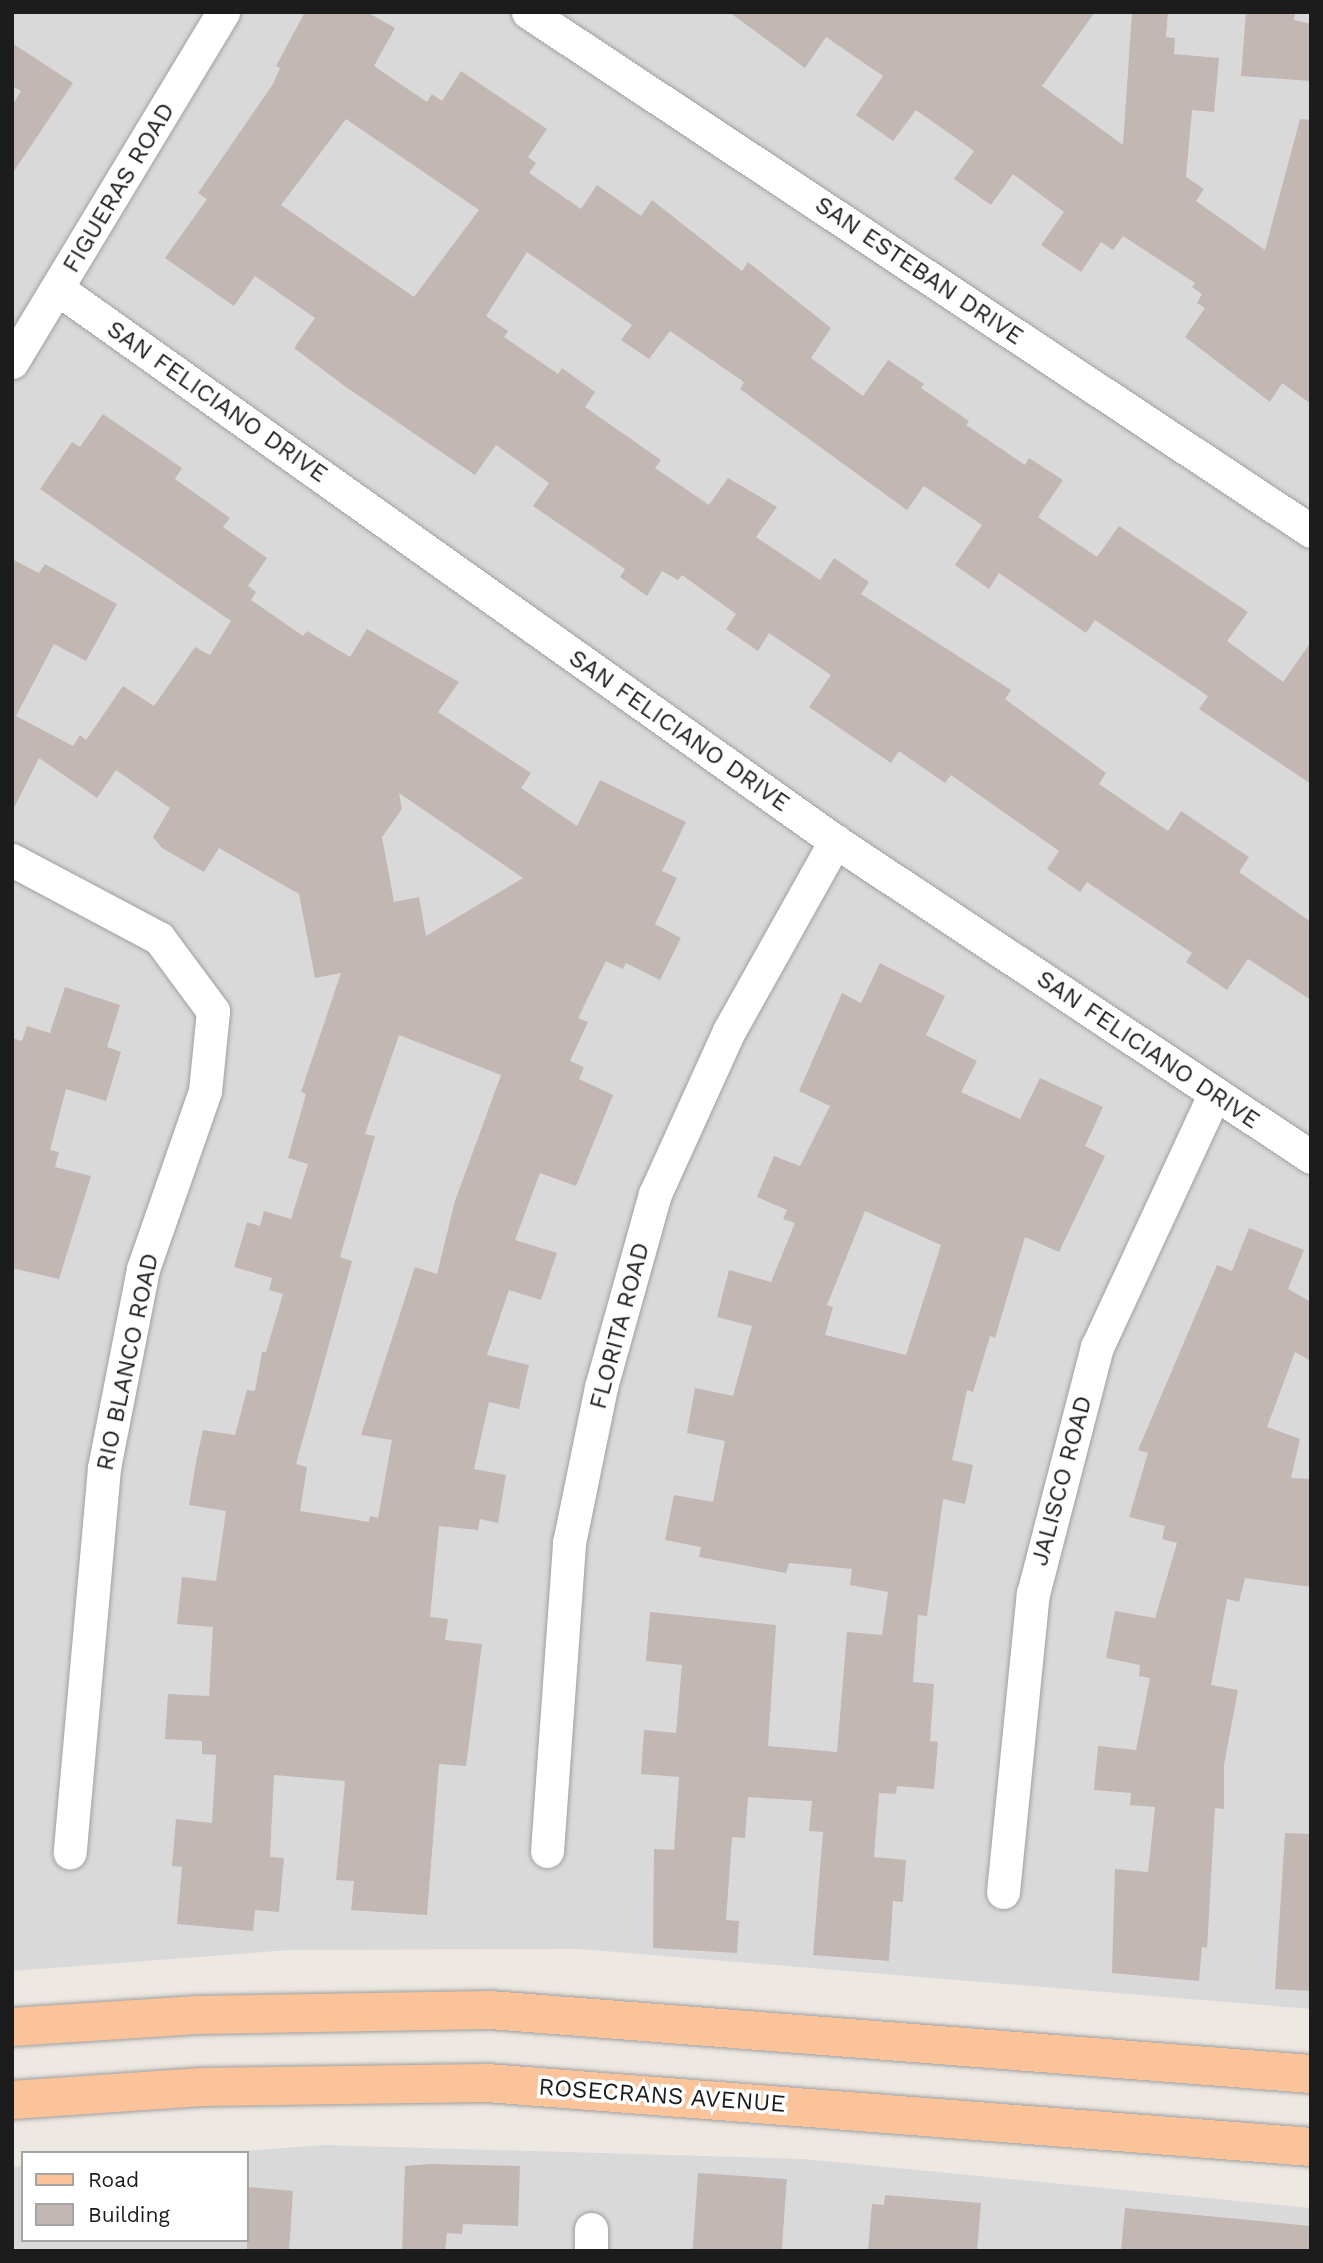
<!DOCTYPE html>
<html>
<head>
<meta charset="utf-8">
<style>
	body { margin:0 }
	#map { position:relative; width:1323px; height:2263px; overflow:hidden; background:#eee8e2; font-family:"Work Sans",sans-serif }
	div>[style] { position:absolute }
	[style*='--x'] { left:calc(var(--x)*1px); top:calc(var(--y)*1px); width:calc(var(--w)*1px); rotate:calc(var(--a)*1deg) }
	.residential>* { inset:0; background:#dad9d9 }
	.building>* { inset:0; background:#c2b7b2; transform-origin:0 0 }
	.roads { filter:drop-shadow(0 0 2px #a0a0a0) drop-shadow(0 0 2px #a0a0a0) }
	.street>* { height:33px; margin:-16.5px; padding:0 16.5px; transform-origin:16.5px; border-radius:16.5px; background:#fff }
	.primary>* { height:38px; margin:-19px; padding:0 19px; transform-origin:19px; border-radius:19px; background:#fbc39a }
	span { translate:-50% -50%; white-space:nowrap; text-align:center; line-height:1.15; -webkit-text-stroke:7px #fff; paint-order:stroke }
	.street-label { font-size:24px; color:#1c1c1c }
	.frame { position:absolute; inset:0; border:14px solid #1c1c1c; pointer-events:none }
	.legend { position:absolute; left:21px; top:2151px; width:228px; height:91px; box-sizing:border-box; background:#fff; border:2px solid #a4a4a4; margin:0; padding:9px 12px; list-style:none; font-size:21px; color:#1c1c1c }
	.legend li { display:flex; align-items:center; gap:14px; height:35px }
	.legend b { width:35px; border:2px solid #a4a4a4 }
</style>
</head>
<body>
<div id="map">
	<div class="residential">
		<i style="clip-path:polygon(12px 12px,1311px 12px,1311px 2009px,579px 1949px,291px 1950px,12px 1971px)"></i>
		<i style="clip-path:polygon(326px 2145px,804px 2159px,1311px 2208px,1311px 2251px,12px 2251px,12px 2167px,23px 2166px,23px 2240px,247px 2240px,247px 2153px,216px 2153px)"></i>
	</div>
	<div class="building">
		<i style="clip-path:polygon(evenodd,305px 12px,367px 12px,395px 28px,374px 66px,427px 102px,432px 94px,442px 101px,461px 71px,547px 129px,528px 157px,536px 163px,529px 173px,581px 209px,597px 185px,641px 216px,652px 200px,742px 271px,748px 262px,831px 328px,811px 358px,863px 396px,888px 360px,924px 384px,921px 388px,969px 421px,966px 425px,1025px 465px,1029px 458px,1063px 480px,1038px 517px,1097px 557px,1119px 526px,1248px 612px,1227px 641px,1283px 682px,1311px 642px,1311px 784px,1199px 709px,1208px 696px,1095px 620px,1086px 633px,999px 573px,989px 589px,955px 565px,982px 525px,924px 486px,907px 510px,740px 389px,744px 382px,670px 331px,649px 359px,621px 340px,632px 325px,527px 252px,486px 316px,508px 331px,504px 337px,558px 374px,562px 368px,595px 392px,585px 407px,661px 460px,655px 468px,709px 505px,728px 478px,777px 507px,756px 537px,820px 580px,834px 558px,869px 582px,861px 594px,1011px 690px,1005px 699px,1106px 773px,1099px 784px,1168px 831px,1181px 811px,1249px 857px,1239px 872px,1311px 922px,1311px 1000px,1248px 959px,1227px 990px,1186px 962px,1192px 953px,1087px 882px,1080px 892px,1047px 869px,1059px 851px,951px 775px,945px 783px,899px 751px,891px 763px,809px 707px,831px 675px,769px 633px,758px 651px,726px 629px,736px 614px,682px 575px,678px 580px,662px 571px,647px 596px,620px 577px,625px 569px,533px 506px,549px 483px,496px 445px,475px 475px,346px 387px,294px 348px,315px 318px,255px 276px,234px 306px,165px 258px,207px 199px,198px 193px,273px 84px,280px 68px,276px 66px,305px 12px,346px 119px,479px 210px,414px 297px,281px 205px,346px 119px)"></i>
		<i style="clip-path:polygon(729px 12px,1095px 12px,1042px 86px,1123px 145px,1132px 12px,1168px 12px,1166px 37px,1175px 38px,1174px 54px,1219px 58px,1214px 112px,1192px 110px,1186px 177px,1204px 189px,1196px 201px,1265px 250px,1300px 119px,1311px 120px,1311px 404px,1282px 383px,1270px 402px,1185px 337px,1205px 308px,1197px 303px,1202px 294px,1192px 287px,1195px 283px,1123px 236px,1113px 250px,1101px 242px,1081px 272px,1041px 245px,1064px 212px,1013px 174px,991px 205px,954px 179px,974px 151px,916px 110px,893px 141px,856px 115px,883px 76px,826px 37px,805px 68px)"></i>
		<i style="clip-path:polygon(1246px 12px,1295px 12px,1294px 20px,1311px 24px,1311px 81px,1241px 76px)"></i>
		<i style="clip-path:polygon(12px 43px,73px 83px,12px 174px,12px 106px,21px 91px,12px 86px)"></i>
		<i style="clip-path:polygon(evenodd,103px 414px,182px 468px,175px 479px,230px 518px,223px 527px,267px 558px,248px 586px,256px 592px,251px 600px,303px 636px,307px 631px,350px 657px,367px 629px,459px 682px,438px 712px,531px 773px,521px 788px,577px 826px,600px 780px,686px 822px,662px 871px,677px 878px,655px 924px,681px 938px,660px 980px,626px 963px,623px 969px,606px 961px,578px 1018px,588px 1022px,570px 1061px,584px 1067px,579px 1079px,613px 1095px,576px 1186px,540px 1173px,515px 1240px,557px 1253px,541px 1300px,509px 1290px,487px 1355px,529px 1365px,519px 1409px,489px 1402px,474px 1469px,506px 1475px,498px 1523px,480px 1519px,478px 1530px,439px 1526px,430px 1617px,448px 1619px,445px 1640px,482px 1644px,466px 1766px,439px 1764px,427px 1915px,351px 1910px,354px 1881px,336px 1880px,345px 1781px,274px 1775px,270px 1857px,284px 1858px,279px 1912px,255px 1910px,253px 1931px,177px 1924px,182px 1867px,172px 1866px,176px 1819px,212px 1823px,216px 1755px,202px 1754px,202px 1741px,165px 1739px,168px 1694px,209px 1696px,213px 1627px,177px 1624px,182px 1577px,216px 1581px,226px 1511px,189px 1505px,197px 1457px,203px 1430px,235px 1435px,247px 1390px,255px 1391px,262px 1352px,266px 1352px,283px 1294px,269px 1290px,272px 1278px,234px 1267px,247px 1222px,260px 1226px,264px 1211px,291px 1219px,308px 1164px,288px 1158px,306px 1094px,301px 1092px,341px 973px,315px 978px,299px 894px,219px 848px,204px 872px,162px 848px,153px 837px,170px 808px,116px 770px,97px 798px,39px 758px,12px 812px,12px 559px,39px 573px,45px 564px,117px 604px,86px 661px,54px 644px,16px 716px,73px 746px,80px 735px,86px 740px,123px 686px,154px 706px,195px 647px,210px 655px,231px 621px,40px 489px,72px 442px,80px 447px,103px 414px,399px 793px,523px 878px,426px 936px,419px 897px,394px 902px,382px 837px,402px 809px,399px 793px,103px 414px,399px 1035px,501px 1075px,455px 1201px,437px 1274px,415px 1267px,361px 1435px,392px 1440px,378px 1518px,370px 1516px,369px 1522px,300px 1511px,307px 1467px,296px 1464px,352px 1261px,340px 1257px,375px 1136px,365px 1134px,399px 1035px)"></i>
		<i style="clip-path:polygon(evenodd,880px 963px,945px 996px,926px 1035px,977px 1061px,961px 1092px,1020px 1119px,1040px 1078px,1103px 1107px,1085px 1146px,1105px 1156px,1059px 1252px,1025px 1237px,995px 1338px,990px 1336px,973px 1392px,967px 1390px,952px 1460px,973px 1465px,965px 1504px,943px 1499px,927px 1616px,918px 1615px,913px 1682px,934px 1684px,930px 1741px,938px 1742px,934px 1789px,897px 1786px,896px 1794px,879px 1793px,874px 1857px,906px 1860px,903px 1902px,893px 1901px,889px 1961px,813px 1955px,823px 1832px,809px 1831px,812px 1801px,748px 1797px,745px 1838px,732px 1837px,726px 1920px,739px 1921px,737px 1953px,653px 1948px,654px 1849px,674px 1850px,679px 1777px,641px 1774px,644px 1730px,676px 1733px,682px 1665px,646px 1661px,650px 1612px,776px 1625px,768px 1746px,837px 1752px,847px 1632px,882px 1635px,888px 1592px,850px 1585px,852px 1569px,789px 1563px,786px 1573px,699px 1557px,701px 1547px,665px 1540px,674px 1495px,713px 1502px,725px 1441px,687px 1433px,695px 1388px,733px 1396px,752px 1326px,717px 1317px,729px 1270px,771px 1282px,795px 1223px,783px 1219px,787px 1210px,757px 1197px,774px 1156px,800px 1166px,830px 1106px,799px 1091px,842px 993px,861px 1003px,880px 963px,865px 1211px,941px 1245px,906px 1355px,825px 1335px,833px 1307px,827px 1305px,865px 1211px)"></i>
		<i style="clip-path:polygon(65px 987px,120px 1005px,107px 1047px,121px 1052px,106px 1101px,66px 1089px,50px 1150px,59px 1152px,55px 1167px,91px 1176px,59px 1279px,12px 1268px,12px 1038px,22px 1041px,27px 1026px,50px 1033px)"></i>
		<i style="clip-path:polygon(1249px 1228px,1304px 1250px,1288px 1289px,1311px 1302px,1311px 1361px,1295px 1352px,1267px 1427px,1300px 1439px,1291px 1478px,1311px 1479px,1311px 1587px,1245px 1578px,1239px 1602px,1227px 1599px,1211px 1685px,1238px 1690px,1224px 1765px,1224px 1809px,1215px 1808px,1207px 1948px,1202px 1947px,1199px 1981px,1112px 1973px,1115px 1869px,1148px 1872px,1155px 1807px,1130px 1805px,1131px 1793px,1094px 1790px,1098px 1746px,1136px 1750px,1150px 1678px,1139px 1676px,1140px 1665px,1106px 1658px,1115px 1611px,1155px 1618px,1177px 1543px,1162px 1539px,1165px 1526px,1129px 1517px,1148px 1453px,1138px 1450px,1217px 1265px,1232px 1271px)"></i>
		<i style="clip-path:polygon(1285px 1833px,1311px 1834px,1311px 1991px,1275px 1989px)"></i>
		<i style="clip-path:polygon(430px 2164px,520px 2166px,518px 2226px,463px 2224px,462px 2234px,447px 2233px,445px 2251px,402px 2251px,405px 2166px)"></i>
		<i style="left:698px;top:2173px;width:89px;height:78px;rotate:4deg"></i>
		<i style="clip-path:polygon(247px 2187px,293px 2191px,289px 2251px,247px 2251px)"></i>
		<i style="clip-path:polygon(885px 2195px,981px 2203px,977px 2251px,868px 2251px,872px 2204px,884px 2205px)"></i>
		<i style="clip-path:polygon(1125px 2208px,1311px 2226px,1311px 2251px,1121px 2251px)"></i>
	</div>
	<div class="roads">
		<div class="street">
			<i style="--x:528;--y:12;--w:939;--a:33.54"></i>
			<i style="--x:58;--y:289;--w:953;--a:35.39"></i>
			<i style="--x:835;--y:841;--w:571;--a:33.58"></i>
			<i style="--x:12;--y:362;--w:409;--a:-58.9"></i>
			<i style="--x:12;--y:860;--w:166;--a:28"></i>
			<i style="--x:159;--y:938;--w:91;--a:53.5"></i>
			<i style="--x:213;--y:1011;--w:80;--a:95.7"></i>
			<i style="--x:205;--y:1091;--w:188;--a:109.2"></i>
			<i style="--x:143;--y:1269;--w:203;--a:101.1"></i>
			<i style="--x:104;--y:1468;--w:386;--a:95.1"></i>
			<i style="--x:547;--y:1851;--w:309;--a:-85.9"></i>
			<i style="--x:569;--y:1543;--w:159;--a:-78.4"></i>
			<i style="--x:601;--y:1387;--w:200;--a:-74.4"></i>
			<i style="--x:655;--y:1194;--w:179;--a:-65.6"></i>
			<i style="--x:729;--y:1031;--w:218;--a:-60.8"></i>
			<i style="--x:1003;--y:1892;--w:300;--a:-84.3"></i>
			<i style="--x:1033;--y:1594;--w:255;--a:-75.5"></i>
			<i style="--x:1097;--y:1347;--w:278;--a:-65.1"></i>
			<i style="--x:591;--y:2229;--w:22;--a:90"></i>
		</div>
		<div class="primary">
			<i style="--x:12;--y:2027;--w:186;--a:-3.7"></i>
			<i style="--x:198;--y:2015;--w:292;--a:-1"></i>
			<i style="--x:490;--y:2010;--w:823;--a:4.46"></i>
			<i style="--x:12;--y:2100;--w:191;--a:-3.9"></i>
			<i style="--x:203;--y:2087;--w:284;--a:-0.8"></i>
			<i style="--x:487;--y:2083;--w:826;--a:4.44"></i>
		</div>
	</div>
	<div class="street-label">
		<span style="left:119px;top:188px;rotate:-59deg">FIGUERAS ROAD</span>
		<span style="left:919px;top:271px;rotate:34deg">SAN ESTEBAN DRIVE</span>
		<span style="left:217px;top:402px;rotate:35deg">SAN FELICIANO DRIVE</span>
		<span style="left:679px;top:731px;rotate:35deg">SAN FELICIANO DRIVE</span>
		<span style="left:1148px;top:1050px;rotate:34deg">SAN FELICIANO DRIVE</span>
		<span style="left:620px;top:1326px;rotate:-75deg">FLORITA ROAD</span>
		<span style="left:128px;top:1362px;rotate:-78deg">RIO BLANCO ROAD</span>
		<span style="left:1062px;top:1481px;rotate:-75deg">JALISCO ROAD</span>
		<span style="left:662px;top:2096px;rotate:4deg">ROSECRANS AVENUE</span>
	</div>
	<div class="frame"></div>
	<ul class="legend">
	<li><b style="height:9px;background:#fbc39a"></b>Road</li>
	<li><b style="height:19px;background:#c2b7b2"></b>Building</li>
	</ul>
</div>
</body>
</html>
